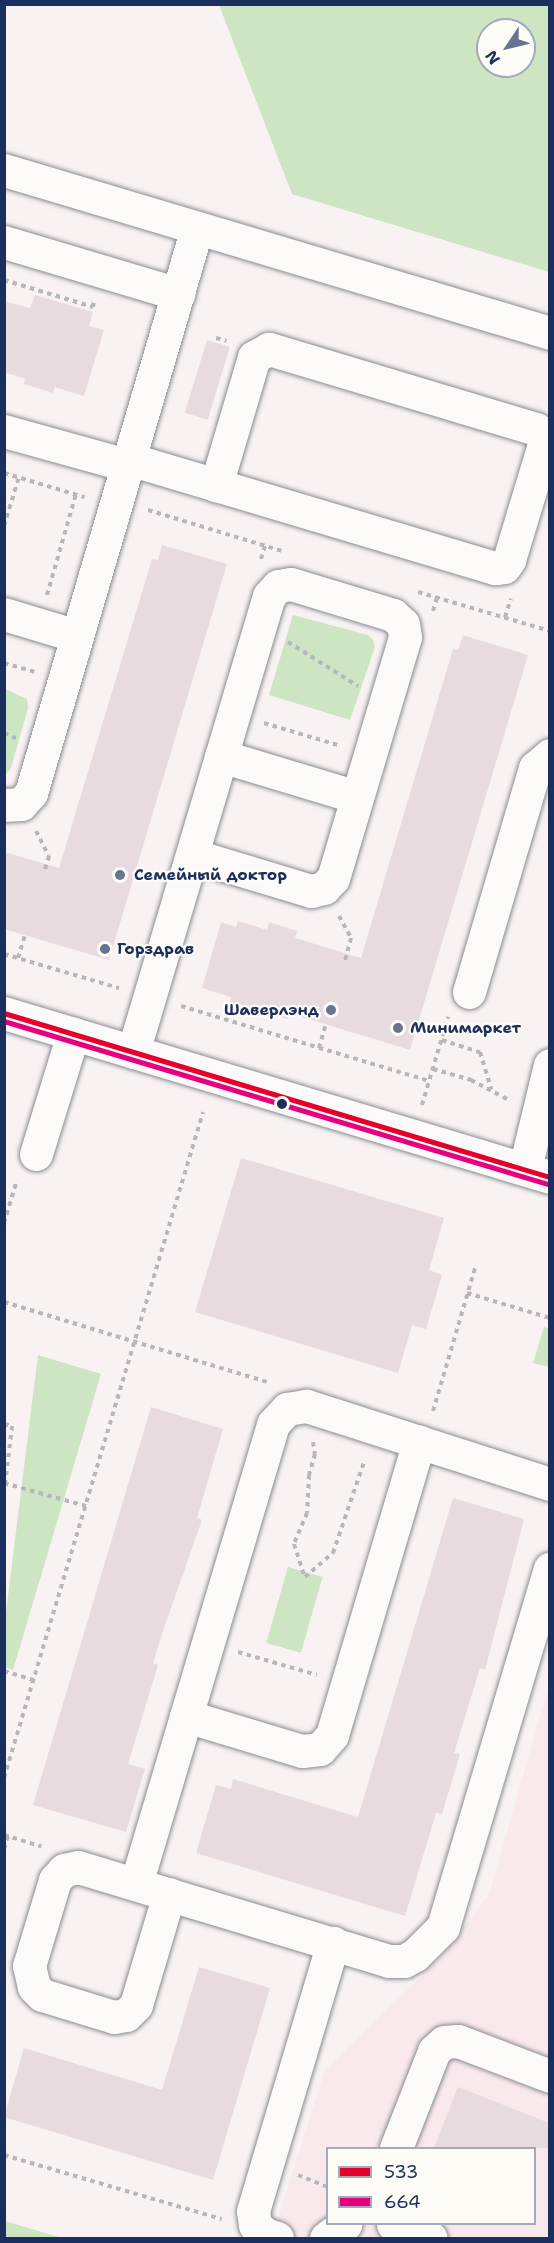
<!DOCTYPE html>
<html>
<head>
<meta charset="utf-8">
<style>
	body { margin:0 }
	#map { position:relative; width:554px; height:2243px; overflow:hidden; background:#f8f2f2; font-family:"Shantell Sans",sans-serif }
	div>[style] { position:absolute }
	[style*='--x'] { left:calc(var(--x)*1px); top:calc(var(--y)*1px); width:calc(var(--w)*1px); rotate:calc(var(--a)*1deg) }
	.built>* { inset:0; background:#f9e8ec }
	.green>* { inset:0; background:#cde5c2; transform-origin:0 0 }
	.building>* { inset:0; background:#e7dbe0; transform-origin:0 0 }
	.path>* { height:4px; margin-top:-2px; transform-origin:0; background:repeating-linear-gradient(90deg,#b6b7bc 0 4.5px,transparent 0 9px) }
	.roads { filter:drop-shadow(0 0 2px #8b8c94) drop-shadow(0 0 2px #8b8c94) }
	.minor>* { height:33px; margin:-16.5px; padding:0 16.5px; transform-origin:16.5px; border-radius:16.5px; background:#fbfaf8 }
	.bus-1>* { height:4.5px; margin:-2.25px; padding:0 2.25px; transform-origin:2.25px; border-radius:2.25px; background:#e4002b }
	.bus-2>* { height:4.5px; margin:-2.25px; padding:0 2.25px; transform-origin:2.25px; border-radius:2.25px; background:#e5007d }
	.dots>* { width:16px; height:16px; translate:-50% -50%; box-sizing:border-box; border:3px solid #fdfcf7; border-radius:50% }
	span { translate:-50% -50%; white-space:nowrap; text-align:center; line-height:1.15; -webkit-text-stroke:4.5px #fdfcf7; paint-order:stroke }
	.poi-label { font-size:16px; color:#1b2f5e; font-weight:700 }
	.left { translate:0 -50%; text-align:left }
	.right { translate:-100% -50%; text-align:right }
	.frame { position:absolute; inset:0; border:6px solid #1b2f5e; pointer-events:none }
	.legend { position:absolute; left:326px; top:2147px; width:210px; height:78px; box-sizing:border-box; background:#fdfcf7; border:2px solid #a3aaba; margin:0; padding:8px 10px; list-style:none; font-size:18px; color:#1b2f5e }
	.legend li { display:flex; align-items:center; gap:12px; height:30px }
	.legend b { width:30px; border:2px solid #a3aaba }
	.north { position:absolute; left:476px; top:18px; width:60px; height:60px; box-sizing:border-box; background:#fdfcf7; border:2px solid #a3aaba; border-radius:50%; rotate:235deg; font-size:16px; font-weight:700; line-height:24px; text-align:center; color:#1b2f5e }
	.north::after { content:''; display:block; margin:auto; width:21px; height:27px; background:#687392; clip-path:polygon(50% 0,100% 100%,50% 72%,0 100%) }
</style>
</head>
<body>
<div id="map">
	<div class="built">
		<i style="clip-path:polygon(evenodd,549px 1685px,549px 2238px,272px 2238px,325px 2070px,436px 1962px,489px 1895px,549px 1685px,328px 2148px,534px 2148px,534px 2224px,328px 2224px,328px 2148px)"></i>
	</div>
	<div class="green">
		<i style="clip-path:polygon(evenodd,219px 5px,549px 5px,549px 272px,292px 194px,219px 5px,488px 30px,524px 30px,524px 66px,488px 66px,488px 30px)"></i>
		<i style="clip-path:polygon(293px 615px,368px 635px,373px 640px,375px 647px,350px 720px,269px 695px)"></i>
		<i style="clip-path:polygon(5px 689px,27px 699px,28px 708px,11px 768px,5px 775px)"></i>
		<i style="clip-path:polygon(544px 1327px,549px 1329px,549px 1367px,533px 1363px)"></i>
		<i style="clip-path:polygon(38px 1355px,101px 1374px,13px 1670px,5px 1667px,5px 1620px)"></i>
		<i style="left:288px;top:1567px;width:36px;height:79px;rotate:16deg"></i>
		<i style="clip-path:polygon(5px 2221px,62px 2238px,5px 2238px)"></i>
	</div>
	<div class="building">
		<i style="clip-path:polygon(35px 295px,93px 312px,89px 326px,104px 330px,84px 396px,55px 387px,53px 393px,24px 384px,25px 379px,4px 372px,4px 301px,30px 308px)"></i>
		<i style="left:207px;top:340px;width:24px;height:76px;rotate:17deg"></i>
		<i style="clip-path:polygon(162px 545px,227px 564px,109px 960px,4px 929px,4px 852px,59px 868px,152px 559px,158px 560px)"></i>
		<i style="clip-path:polygon(463px 635px,528px 655px,410px 1050px,289px 1013px,287px 1019px,230px 1002px,231px 997px,202px 988px,221px 922px,236px 927px,238px 921px,267px 930px,269px 922px,297px 931px,295px 938px,361px 958px,453px 649px,458px 650px)"></i>
		<i style="clip-path:polygon(241px 1158px,444px 1218px,429px 1270px,442px 1275px,426px 1329px,412px 1325px,398px 1373px,195px 1312px)"></i>
		<i style="clip-path:polygon(151px 1407px,223px 1429px,197px 1518px,202px 1520px,164px 1628px,153px 1663px,158px 1665px,128px 1764px,145px 1769px,126px 1832px,33px 1805px)"></i>
		<i style="clip-path:polygon(453px 1498px,524px 1519px,485px 1670px,480px 1668px,454px 1753px,460px 1754px,442px 1814px,436px 1813px,405px 1916px,196px 1853px,216px 1785px,231px 1789px,233px 1779px,358px 1817px)"></i>
		<i style="clip-path:polygon(199px 1967px,270px 1988px,213px 2180px,4px 2117px,24px 2048px,162px 2090px)"></i>
		<i style="clip-path:polygon(458px 2087px,549px 2123px,549px 2148px,434px 2148px)"></i>
	</div>
	<div class="path">
		<i style="--x:4;--y:280;--w:93;--a:16.9"></i>
		<i style="--x:93;--y:307;--w:6;--a:-81"></i>
		<i style="--x:216;--y:338;--w:11;--a:15"></i>
		<i style="--x:4;--y:473;--w:84;--a:16.7"></i>
		<i style="--x:148;--y:510;--w:140;--a:17"></i>
		<i style="--x:4;--y:526;--w:51;--a:-73"></i>
		<i style="--x:261;--y:559;--w:14;--a:-73"></i>
		<i style="--x:418;--y:592;--w:138;--a:16.5"></i>
		<i style="--x:47;--y:595;--w:105;--a:-74"></i>
		<i style="--x:433;--y:611;--w:15;--a:-74"></i>
		<i style="--x:505;--y:617;--w:19;--a:-72"></i>
		<i style="--x:288;--y:642;--w:83;--a:32.2"></i>
		<i style="--x:4;--y:663;--w:32;--a:16"></i>
		<i style="--x:264;--y:723;--w:80;--a:16.6"></i>
		<i style="--x:4;--y:733;--w:13;--a:23"></i>
		<i style="--x:36;--y:831;--w:28;--a:63"></i>
		<i style="--x:49;--y:856;--w:14;--a:107"></i>
		<i style="--x:339;--y:916;--w:25;--a:61"></i>
		<i style="--x:351;--y:938;--w:23;--a:105"></i>
		<i style="--x:4;--y:954;--w:120;--a:16.5"></i>
		<i style="--x:18;--y:958;--w:24;--a:-73"></i>
		<i style="--x:181;--y:1006;--w:259;--a:16.8"></i>
		<i style="--x:442;--y:1040;--w:40;--a:18"></i>
		<i style="--x:480;--y:1052;--w:39;--a:73"></i>
		<i style="--x:319;--y:1048;--w:25;--a:-74"></i>
		<i style="--x:433;--y:1069;--w:40;--a:16"></i>
		<i style="--x:471;--y:1080;--w:41;--a:27.8"></i>
		<i style="--x:422;--y:1105;--w:92;--a:-73.5"></i>
		<i style="--x:4;--y:1223;--w:45;--a:-73.2"></i>
		<i style="--x:467;--y:1293;--w:87;--a:16.8"></i>
		<i style="--x:4;--y:1302;--w:278;--a:16.9"></i>
		<i style="--x:433;--y:1411;--w:149;--a:-73.6"></i>
		<i style="--x:4;--y:1424;--w:8;--a:14"></i>
		<i style="--x:12;--y:1426;--w:59;--a:96.8"></i>
		<i style="--x:313;--y:1442;--w:12;--a:81"></i>
		<i style="--x:315;--y:1454;--w:22;--a:106"></i>
		<i style="--x:309;--y:1475;--w:38;--a:93"></i>
		<i style="--x:307;--y:1513;--w:34;--a:113"></i>
		<i style="--x:294;--y:1544;--w:35;--a:72"></i>
		<i style="--x:305;--y:1577;--w:37;--a:-41"></i>
		<i style="--x:333;--y:1553;--w:99;--a:-71.2"></i>
		<i style="--x:4;--y:1483;--w:85;--a:15.7"></i>
		<i style="--x:238;--y:1652;--w:82;--a:16.2"></i>
		<i style="--x:4;--y:1671;--w:31;--a:17"></i>
		<i style="--x:4;--y:1778;--w:695;--a:-73.36"></i>
		<i style="--x:4;--y:1835;--w:39;--a:17"></i>
		<i style="--x:4;--y:1849;--w:14;--a:-73"></i>
		<i style="--x:4;--y:1861;--w:2;--a:90"></i>
		<i style="--x:4;--y:2155;--w:227;--a:16.4"></i>
		<i style="--x:298;--y:2175;--w:32;--a:22"></i>
	</div>
	<div class="roads">
		<div class="minor">
			<i style="--x:4;--y:170;--w:570;--a:16.62"></i>
			<i style="--x:4;--y:242;--w:182;--a:16.6"></i>
			<i style="--x:4;--y:431;--w:128;--a:15.5"></i>
			<i style="--x:129;--y:459;--w:382;--a:16.6"></i>
			<i style="--x:495;--y:568;--w:9;--a:-6"></i>
			<i style="--x:504;--y:567;--w:9;--a:-54"></i>
			<i style="--x:509;--y:560;--w:121;--a:-73.2"></i>
			<i style="--x:544;--y:444;--w:9;--a:-96"></i>
			<i style="--x:543;--y:435;--w:9;--a:-139"></i>
			<i style="--x:536;--y:429;--w:279;--a:-163.3"></i>
			<i style="--x:269;--y:349;--w:17;--a:152"></i>
			<i style="--x:254;--y:357;--w:134;--a:106.5"></i>
			<i style="--x:4;--y:614;--w:76;--a:16.8"></i>
			<i style="--x:221;--y:756;--w:142;--a:16.8"></i>
			<i style="--x:4;--y:805;--w:17;--a:-3"></i>
			<i style="--x:21;--y:804;--w:15;--a:-48"></i>
			<i style="--x:31;--y:793;--w:589;--a:-73.63"></i>
			<i style="--x:469;--y:992;--w:234;--a:-73.6"></i>
			<i style="--x:535;--y:768;--w:20;--a:-41"></i>
			<i style="--x:4;--y:1013;--w:570;--a:16.72"></i>
			<i style="--x:133;--y:1052;--w:476;--a:-73.4"></i>
			<i style="--x:269;--y:596;--w:13;--a:-48"></i>
			<i style="--x:278;--y:586;--w:13;--a:-9"></i>
			<i style="--x:291;--y:584;--w:107;--a:16.9"></i>
			<i style="--x:393;--y:615;--w:13;--a:42"></i>
			<i style="--x:403;--y:624;--w:13;--a:81"></i>
			<i style="--x:405;--y:637;--w:252;--a:106.6"></i>
			<i style="--x:333;--y:878;--w:13;--a:132"></i>
			<i style="--x:324;--y:888;--w:13;--a:167"></i>
			<i style="--x:311;--y:891;--w:124;--a:-163.2"></i>
			<i style="--x:36;--y:1154;--w:126;--a:-72.9"></i>
			<i style="--x:525;--y:1168;--w:106;--a:-76.4"></i>
			<i style="--x:186;--y:1716;--w:121;--a:16.8"></i>
			<i style="--x:302;--y:1751;--w:18;--a:-6"></i>
			<i style="--x:320;--y:1749;--w:18;--a:-49"></i>
			<i style="--x:332;--y:1735;--w:306;--a:-73.5"></i>
			<i style="--x:136;--y:1884;--w:480;--a:-73.4"></i>
			<i style="--x:273;--y:1424;--w:21;--a:-47"></i>
			<i style="--x:287;--y:1409;--w:20;--a:-9"></i>
			<i style="--x:307;--y:1406;--w:255;--a:17.8"></i>
			<i style="--x:169;--y:1894;--w:116;--a:106.6"></i>
			<i style="--x:136;--y:2005;--w:14;--a:135"></i>
			<i style="--x:126;--y:2015;--w:12;--a:171"></i>
			<i style="--x:114;--y:2017;--w:75;--a:-163"></i>
			<i style="--x:42;--y:1995;--w:11;--a:-135"></i>
			<i style="--x:34;--y:1987;--w:22;--a:-103"></i>
			<i style="--x:29;--y:1966;--w:90;--a:-73.2"></i>
			<i style="--x:55;--y:1880;--w:13;--a:-48"></i>
			<i style="--x:64;--y:1870;--w:14;--a:-12"></i>
			<i style="--x:78;--y:1867;--w:325;--a:16.8"></i>
			<i style="--x:389;--y:1961;--w:15;--a:0"></i>
			<i style="--x:404;--y:1961;--w:13;--a:-29"></i>
			<i style="--x:415;--y:1955;--w:40;--a:-45"></i>
			<i style="--x:443;--y:1927;--w:374;--a:-73.4"></i>
			<i style="--x:396;--y:2148;--w:104;--a:-68.6"></i>
			<i style="--x:434;--y:2051;--w:13;--a:-42"></i>
			<i style="--x:444;--y:2042;--w:14;--a:-4"></i>
			<i style="--x:458;--y:2041;--w:98;--a:20.8"></i>
			<i style="--x:393;--y:2224;--w:40;--a:20.2"></i>
			<i style="--x:277;--y:2238;--w:13;--a:-162"></i>
			<i style="--x:265;--y:2234;--w:13;--a:-138"></i>
			<i style="--x:255;--y:2225;--w:14;--a:-98"></i>
			<i style="--x:253;--y:2211;--w:280;--a:-73.4"></i>
			<i style="--x:326;--y:2238;--w:24;--a:-36"></i>
		</div>
	</div>
	<div class="bus-1">
		<i style="--x:4;--y:1013;--w:570;--a:16.72"></i>
	</div>
	<div class="bus-2">
		<i style="--x:4;--y:1021;--w:568;--a:16.68"></i>
	</div>
	<div class="dots">
		<i style="left:120px;top:875px;background:#687392"></i>
		<i style="left:105px;top:949px;background:#687392"></i>
		<i style="left:331px;top:1010px;background:#687392"></i>
		<i style="left:398px;top:1028px;background:#687392"></i>
		<i style="left:282px;top:1104px;background:#1b2f5e"></i>
	</div>
	<div class="poi-label">
		<span class="left" style="left:134px;top:875px">Семейный доктор</span>
		<span class="left" style="left:117px;top:949px">Горздрав</span>
		<span class="right" style="left:319px;top:1010px">Шаверлэнд</span>
		<span class="left" style="left:410px;top:1028px">Минимаркет</span>
	</div>
	<div class="frame"></div>
	<ul class="legend">
	<li><b style="height:8px;background:#e4002b"></b>533</li>
	<li><b style="height:8px;background:#e5007d"></b>664</li>
	</ul>
	<div class="north">N</div>
</div>
</body>
</html>
